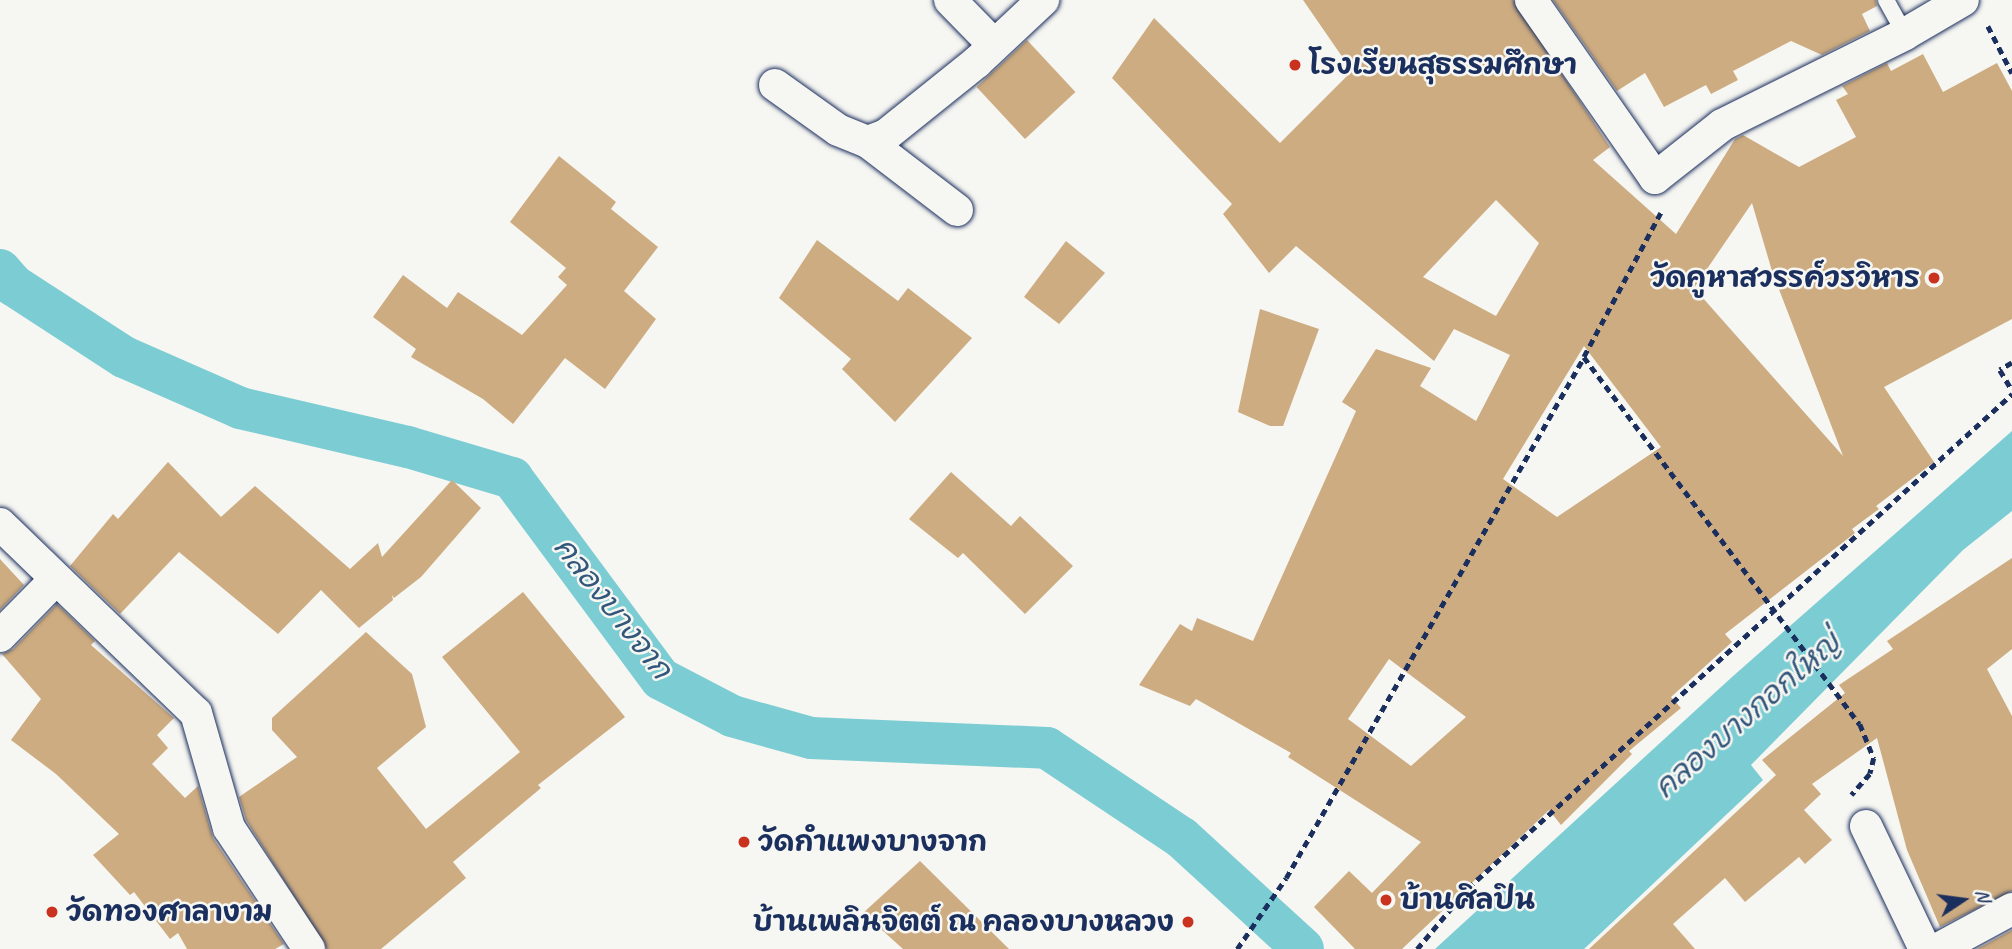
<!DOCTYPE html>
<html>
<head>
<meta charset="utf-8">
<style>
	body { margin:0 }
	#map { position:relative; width:2012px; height:949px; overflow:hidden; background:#f6f6f2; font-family:Caveat,"Playpen Sans Thai",sans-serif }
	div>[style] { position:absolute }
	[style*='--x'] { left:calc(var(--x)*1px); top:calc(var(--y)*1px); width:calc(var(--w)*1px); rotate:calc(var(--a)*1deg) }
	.water>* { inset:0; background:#7ccdd3 }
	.canal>* { height:42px; margin:-21px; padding:0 21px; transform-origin:21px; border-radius:21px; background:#7ccdd3 }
	.building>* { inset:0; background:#ceac81; transform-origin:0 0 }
	.path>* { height:4.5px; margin-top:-2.25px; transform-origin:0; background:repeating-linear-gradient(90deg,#1b2f5e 0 7px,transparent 0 12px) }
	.roads { filter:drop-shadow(0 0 2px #1b2f5e) drop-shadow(0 0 2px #1b2f5e) }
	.lane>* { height:16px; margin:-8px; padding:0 8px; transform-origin:8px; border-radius:8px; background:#f6f6f2 }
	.street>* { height:32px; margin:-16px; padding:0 16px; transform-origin:16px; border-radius:16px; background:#f6f6f2 }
	.dots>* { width:19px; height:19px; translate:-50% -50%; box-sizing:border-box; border:4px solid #f6f6f2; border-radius:50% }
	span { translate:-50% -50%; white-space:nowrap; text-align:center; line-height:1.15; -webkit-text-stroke:5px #f6f6f2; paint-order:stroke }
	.poi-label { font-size:28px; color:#1b2f5e; font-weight:700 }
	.left { translate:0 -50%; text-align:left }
	.right { translate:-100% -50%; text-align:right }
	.water-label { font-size:30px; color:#33567b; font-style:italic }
	.north { position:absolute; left:1928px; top:865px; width:70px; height:70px; -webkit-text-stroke:5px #f6f6f2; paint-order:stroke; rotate:77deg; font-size:19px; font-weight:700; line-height:28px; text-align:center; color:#1b2f5e }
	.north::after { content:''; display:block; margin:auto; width:24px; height:32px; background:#1b2f5e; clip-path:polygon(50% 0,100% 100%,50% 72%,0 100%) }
</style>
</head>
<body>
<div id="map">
	<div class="water">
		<i style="clip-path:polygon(2012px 431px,2012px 511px,1963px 550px,1751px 765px,1763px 780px,1584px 949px,1435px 949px,1732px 677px)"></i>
	</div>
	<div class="canal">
		<i style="--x:0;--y:270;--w:20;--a:49"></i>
		<i style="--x:13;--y:285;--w:132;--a:33"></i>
		<i style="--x:124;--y:357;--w:127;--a:23.7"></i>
		<i style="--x:240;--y:408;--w:172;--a:13.1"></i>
		<i style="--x:408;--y:447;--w:109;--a:16.6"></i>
		<i style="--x:512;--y:478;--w:250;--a:53.5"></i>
		<i style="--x:661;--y:679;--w:80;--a:27.5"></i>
		<i style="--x:732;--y:716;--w:82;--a:15.6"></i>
		<i style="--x:811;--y:738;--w:236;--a:2.4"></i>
		<i style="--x:1047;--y:748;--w:162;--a:33.7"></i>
		<i style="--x:1182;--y:838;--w:164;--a:42.5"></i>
	</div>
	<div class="building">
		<i style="clip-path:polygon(evenodd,1303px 0,1513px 0,1610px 147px,1593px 160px,1676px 234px,1735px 139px,1743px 135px,1799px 167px,1856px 137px,1836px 100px,1848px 94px,1842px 86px,1887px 63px,1891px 71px,1923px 54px,1943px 92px,1997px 63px,2012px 91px,2012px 319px,1884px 387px,1934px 462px,1876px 506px,1879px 509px,1852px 529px,1855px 533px,1725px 634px,1732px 642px,1671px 697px,1681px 708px,1629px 751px,1632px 754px,1561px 825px,1549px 810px,1402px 949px,1355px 949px,1314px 907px,1349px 871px,1372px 893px,1421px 842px,1288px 757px,1291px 753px,1196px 699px,1190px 706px,1139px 685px,1180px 624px,1192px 631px,1197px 618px,1253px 641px,1356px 411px,1342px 402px,1376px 349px,1431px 368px,1420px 386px,1476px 421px,1510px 355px,1454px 329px,1434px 361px,1296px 246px,1269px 273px,1223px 214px,1232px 204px,1112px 78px,1154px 18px,1280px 143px,1352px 71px,1303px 0,1496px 200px,1539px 243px,1496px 316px,1423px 277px,1496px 200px,1303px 0,1752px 203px,1772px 271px,1843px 456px,1694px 288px,1752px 203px,1303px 0,1584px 346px,1661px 447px,1557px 517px,1503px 479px,1584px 346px,1303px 0,1389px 659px,1466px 717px,1411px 766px,1348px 719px,1389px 659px)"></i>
		<i style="clip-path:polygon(1553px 0,1876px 0,1877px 6px,1862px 14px,1870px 31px,1822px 55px,1791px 41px,1733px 71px,1738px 80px,1711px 94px,1706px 85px,1664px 107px,1645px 73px,1617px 91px)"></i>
		<i style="left:1027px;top:40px;width:71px;height:69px;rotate:47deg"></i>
		<i style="clip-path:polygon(559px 156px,616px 202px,611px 209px,658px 247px,624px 291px,656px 319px,605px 389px,565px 358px,513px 424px,483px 399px,411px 357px,416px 349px,373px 317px,403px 275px,447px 308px,458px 292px,522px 335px,567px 285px,558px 277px,566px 268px,510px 222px)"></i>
		<i style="clip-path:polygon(817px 240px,898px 301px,908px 288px,972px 338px,895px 422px,842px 369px,851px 359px,779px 298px)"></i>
		<i style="clip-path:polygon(1066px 241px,1105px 273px,1059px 324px,1024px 297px)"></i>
		<i style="clip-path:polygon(1260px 309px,1319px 329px,1283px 426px,1270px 426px,1238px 412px)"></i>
		<i style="clip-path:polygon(168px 462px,221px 517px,255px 486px,350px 569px,378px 543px,382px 557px,452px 480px,481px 508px,421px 577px,394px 598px,392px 595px,393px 600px,359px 628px,321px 590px,278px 634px,179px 552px,120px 614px,70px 566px,113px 514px,118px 519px)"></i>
		<i style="clip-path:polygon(951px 472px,1011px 526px,1020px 516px,1073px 566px,1025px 614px,963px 553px,958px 558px,909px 519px)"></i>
		<i style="clip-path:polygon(2012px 558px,2012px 649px,1987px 669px,2012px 716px,2012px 891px,1940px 927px,1907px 850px,1877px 738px,1812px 784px,1821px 794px,1804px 810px,1832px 840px,1805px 864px,1799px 857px,1745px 902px,1725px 878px,1673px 924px,1695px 949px,1589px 949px,1776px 775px,1762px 760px,1845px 693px,1839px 685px,1893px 649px,1887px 641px)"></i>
		<i style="clip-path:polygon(0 559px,24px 585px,0 610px)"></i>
		<i style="clip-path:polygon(523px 592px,625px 717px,538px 785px,541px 788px,453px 862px,466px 878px,381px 949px,327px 949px,246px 820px,239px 797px,297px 757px,272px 730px,272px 718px,366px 632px,412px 674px,426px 727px,377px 768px,426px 829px,520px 752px,442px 657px)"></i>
		<i style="clip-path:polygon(57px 604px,95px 641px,91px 645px,174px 718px,157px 735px,168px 748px,152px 764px,185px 798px,198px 786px,213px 838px,284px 944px,275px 949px,187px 949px,178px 933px,170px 939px,134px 892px,130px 895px,93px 855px,119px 834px,56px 774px,11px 740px,41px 699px,2px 654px,13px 649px)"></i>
		<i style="clip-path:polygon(920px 861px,1009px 949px,903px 949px,863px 913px)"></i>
		<i style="clip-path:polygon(2012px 930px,2012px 949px,1977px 949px)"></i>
	</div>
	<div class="path">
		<i style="--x:1988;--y:26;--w:53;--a:62.9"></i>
		<i style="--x:1661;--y:213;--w:163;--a:118.1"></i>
		<i style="--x:1584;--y:357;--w:459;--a:53.1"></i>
		<i style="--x:1860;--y:724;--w:37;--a:68"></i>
		<i style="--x:1874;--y:758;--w:16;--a:104"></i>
		<i style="--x:1870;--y:774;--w:28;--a:131"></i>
		<i style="--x:2012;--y:363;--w:14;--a:150"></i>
		<i style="--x:2000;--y:370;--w:23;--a:59"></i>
		<i style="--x:1237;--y:949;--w:86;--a:-55.4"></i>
		<i style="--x:1286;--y:878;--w:600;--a:-60.23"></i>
		<i style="--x:1417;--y:949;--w:80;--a:-50.1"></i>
		<i style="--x:1468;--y:888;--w:735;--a:-42.24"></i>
	</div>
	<div class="roads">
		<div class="lane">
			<i style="--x:1886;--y:0;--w:39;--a:61"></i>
		</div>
		<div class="street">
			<i style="--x:950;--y:0;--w:63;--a:45.6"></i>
			<i style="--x:1531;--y:0;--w:217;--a:55.1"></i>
			<i style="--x:1655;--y:178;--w:85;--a:-38.3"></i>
			<i style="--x:1722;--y:125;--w:204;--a:-26.4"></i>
			<i style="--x:1905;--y:34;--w:67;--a:-30.4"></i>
			<i style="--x:775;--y:85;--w:77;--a:35.5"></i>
			<i style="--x:838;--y:130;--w:32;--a:22"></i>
			<i style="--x:868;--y:142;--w:19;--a:-21"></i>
			<i style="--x:886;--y:135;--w:117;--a:-38.7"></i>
			<i style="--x:977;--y:62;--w:91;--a:-43.2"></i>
			<i style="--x:868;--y:142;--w:112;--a:37.4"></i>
			<i style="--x:0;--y:524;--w:272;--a:44"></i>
			<i style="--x:196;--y:713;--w:120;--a:74"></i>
			<i style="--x:229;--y:828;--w:145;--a:56.5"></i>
			<i style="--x:0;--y:636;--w:78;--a:-45.5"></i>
			<i style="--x:1866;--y:826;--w:136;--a:64.4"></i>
			<i style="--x:1938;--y:949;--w:84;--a:-28.4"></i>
		</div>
	</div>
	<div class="dots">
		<i style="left:1295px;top:65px;background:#c8321e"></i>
		<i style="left:1934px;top:278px;background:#c8321e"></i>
		<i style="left:744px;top:842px;background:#c8321e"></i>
		<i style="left:1386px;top:900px;background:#c8321e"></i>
		<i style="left:52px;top:912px;background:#c8321e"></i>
		<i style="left:1188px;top:922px;background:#c8321e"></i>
	</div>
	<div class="poi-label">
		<span class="left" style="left:1309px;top:65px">โรงเรียนสุธรรมศึกษา</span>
		<span class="right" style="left:1920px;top:278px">วัดคูหาสวรรค์วรวิหาร</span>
		<span class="left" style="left:758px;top:842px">วัดกำแพงบางจาก</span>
		<span class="left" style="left:1400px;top:900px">บ้านศิลปิน</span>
		<span class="left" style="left:66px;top:912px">วัดทองศาลางาม</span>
		<span class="right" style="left:1174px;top:922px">บ้านเพลินจิตต์ ณ คลองบางหลวง</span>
	</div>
	<div class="water-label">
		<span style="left:613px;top:608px;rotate:52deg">คลองบางจาก</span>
		<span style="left:1747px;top:715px;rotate:-41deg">คลองบางกอกใหญ่</span>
	</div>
	<div class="north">N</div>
</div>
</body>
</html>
